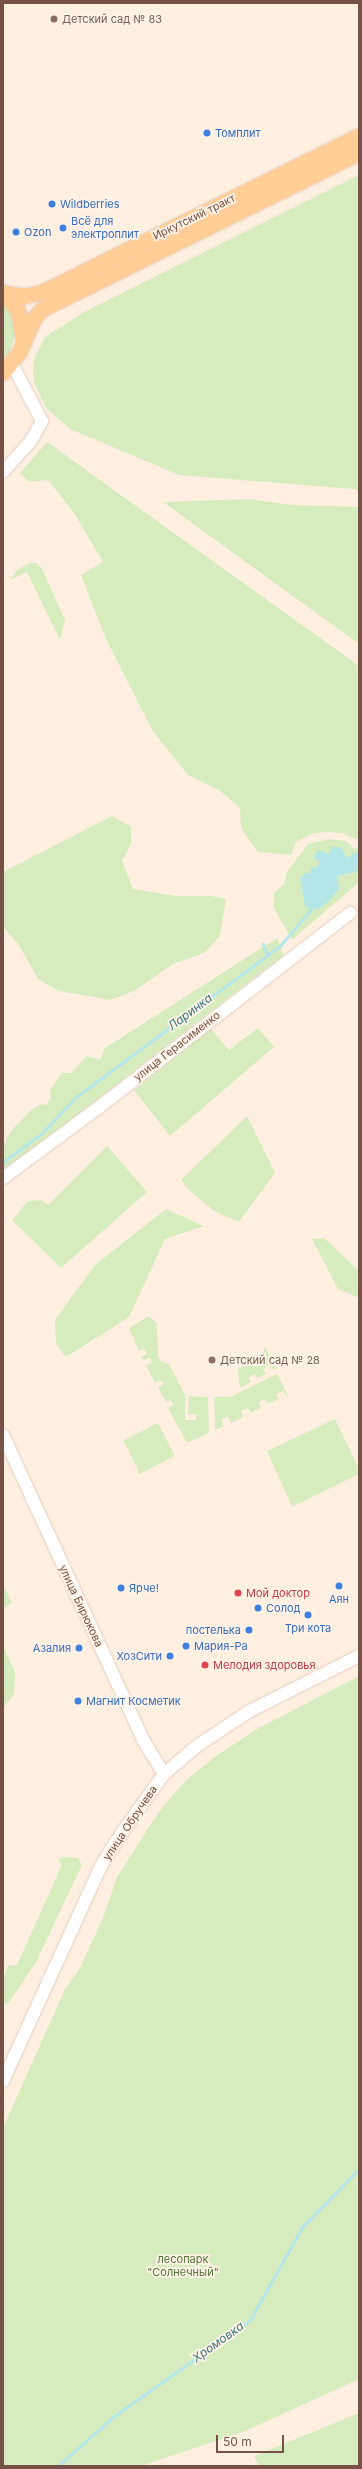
<!DOCTYPE html>
<html>
<head>
<meta charset="utf-8">
<style>
	body { margin:0 }
	#map { position:relative; width:362px; height:2469px; overflow:hidden; background:#feefe0; font-family:Inter,sans-serif }
	div>[style] { position:absolute }
	[style*='--x'] { left:calc(var(--x)*1px); top:calc(var(--y)*1px); width:calc(var(--w)*1px); rotate:calc(var(--a)*1deg) }
	.green>* { inset:0; background:#d6ecbe; transform-origin:0 0 }
	.water>* { inset:0; background:#b4e6e8 }
	.stream>* { height:2.5px; margin:-1.25px; padding:0 1.25px; transform-origin:1.25px; border-radius:1.25px; background:#b4e6e8 }
	.river>* { height:16px; margin:-8px; padding:0 8px; transform-origin:8px; border-radius:8px; background:#b4e6e8 }
	.roads { filter:drop-shadow(0 0 1px #e4ccbf) drop-shadow(0 0 1px #e4ccbf) }
	.minor>* { height:12px; margin:-6px; padding:0 6px; transform-origin:6px; border-radius:6px; background:#fff }
	.major>* { height:15px; margin:-7.5px; padding:0 7.5px; transform-origin:7.5px; border-radius:7.5px; background:#ffcd96 }
	.dots>* { width:11px; height:11px; translate:-50% -50%; box-sizing:border-box; border:2px solid #fff3e8; border-radius:50% }
	span { translate:-50% -50%; white-space:nowrap; text-align:center; line-height:1.15; -webkit-text-stroke:3.5px #fff3e8; paint-order:stroke }
	.education-label { font-size:11px; color:#785e54 }
	.left { translate:0 -50%; text-align:left }
	.shop-label { font-size:11px; color:#366cbe }
	.right { translate:-100% -50%; text-align:right }
	.street-label { font-size:11px; color:#765246 }
	.health-label { font-size:11px; color:#be3a42 }
	.park-label { font-size:11px; color:#53773b }
	.water-label { font-size:12px; color:#39797d; font-style:italic }
	.frame { position:absolute; inset:0; border:4px solid #765246; pointer-events:none }
	.scale { position:absolute; left:216px; top:2435px; width:68px; height:18px; box-sizing:border-box; border:2px solid #765246; border-top:0; padding-left:5px; font-size:12px; line-height:14px; white-space:nowrap; color:#765246; -webkit-text-stroke:3px #fff3e8; paint-order:stroke }
</style>
</head>
<body>
<div id="map">
	<div class="green">
		<i style="clip-path:polygon(359px 175px,359px 493px,355px 489px,179px 475px,70px 429px,46px 408px,34px 382px,33px 369px,34px 359px,45px 337px,86px 311px)"></i>
		<i style="clip-path:polygon(3px 303px,13px 318px,15px 336px,9px 353px,3px 361px)"></i>
		<i style="clip-path:polygon(47px 442px,359px 666px,358px 840px,342px 833px,326px 832px,311px 834px,296px 842px,291px 855px,258px 852px,241px 828px,240px 808px,219px 790px,188px 775px,152px 730px,106px 639px,81px 575px,103px 562px,74px 513px,48px 480px,29px 482px,20px 473px)"></i>
		<i style="clip-path:polygon(249px 499px,292px 505px,359px 507px,359px 644px,163px 502px)"></i>
		<i style="clip-path:polygon(31px 563px,36px 563px,42px 569px,65px 620px,60px 640px,27px 572px,10px 580px,18px 569px)"></i>
		<i style="clip-path:polygon(112px 816px,131px 827px,131px 844px,122px 861px,133px 889px,177px 896px,211px 896px,226px 899px,220px 936px,204px 953px,173px 964px,134px 991px,110px 1000px,59px 991px,38px 979px,19px 945px,3px 927px,3px 872px)"></i>
		<i style="clip-path:polygon(330px 839px,346px 841px,355px 849px,359px 846px,359px 882px,292px 940px,274px 908px,274px 893px,284px 884px,287px 872px,308px 844px)"></i>
		<i style="clip-path:polygon(277px 938px,284px 955px,3px 1172px,3px 1146px,11px 1131px,30px 1111px,41px 1104px,46px 1105px,51px 1098px,50px 1090px,62px 1073px,71px 1073px,87px 1056px,100px 1060px,105px 1048px)"></i>
		<i style="clip-path:polygon(210px 1028px,229px 1050px,258px 1028px,274px 1047px,170px 1136px,134px 1090px)"></i>
		<i style="clip-path:polygon(247px 1116px,275px 1173px,239px 1222px,214px 1211px,187px 1188px,181px 1180px)"></i>
		<i style="clip-path:polygon(107px 1146px,147px 1192px,61px 1268px,12px 1220px,28px 1201px,41px 1200px,48px 1205px)"></i>
		<i style="clip-path:polygon(166px 1209px,204px 1226px,165px 1239px,129px 1317px,66px 1357px,56px 1344px,55px 1320px,95px 1265px)"></i>
		<i style="clip-path:polygon(324px 1238px,359px 1271px,359px 1298px,338px 1289px,312px 1239px)"></i>
		<i style="clip-path:polygon(149px 1316px,157px 1324px,158px 1357px,162px 1362px,169px 1364px,185px 1395px,185px 1420px,196px 1420px,196px 1414px,188px 1414px,189px 1396px,208px 1397px,209px 1433px,187px 1443px,168px 1408px,173px 1405px,171px 1400px,166px 1402px,158px 1388px,164px 1384px,161px 1380px,155px 1383px,146px 1365px,152px 1363px,150px 1358px,144px 1360px,141px 1357px,147px 1354px,144px 1349px,139px 1351px,129px 1328px)"></i>
		<i style="clip-path:polygon(265px 1347px,276px 1368px,273px 1370px,270px 1365px,263px 1369px,266px 1374px,257px 1378px,255px 1374px,249px 1377px,251px 1382px,242px 1387px,239px 1385px,238px 1368px,257px 1363px,261px 1359px)"></i>
		<i style="clip-path:polygon(277px 1374px,288px 1395px,286px 1396px,283px 1391px,276px 1394px,278px 1399px,268px 1404px,265px 1399px,259px 1402px,261px 1407px,251px 1413px,248px 1408px,241px 1411px,243px 1417px,231px 1423px,228px 1416px,221px 1420px,224px 1426px,215px 1430px,214px 1397px,230px 1397px)"></i>
		<i style="clip-path:polygon(335px 1419px,359px 1469px,359px 1474px,292px 1507px,267px 1451px)"></i>
		<i style="left:158px;top:1423px;width:37px;height:39px;rotate:63deg"></i>
		<i style="clip-path:polygon(3px 1584px,12px 1603px,3px 1608px)"></i>
		<i style="clip-path:polygon(3px 1646px,15px 1672px,14px 1694px,3px 1708px)"></i>
		<i style="clip-path:polygon(359px 1676px,359px 2379px,243px 2432px,141px 2466px,3px 2466px,3px 2128px,65px 1989px,80px 1968px,103px 1918px,117px 1877px,158px 1813px,185px 1781px,216px 1756px,257px 1729px)"></i>
		<i style="clip-path:polygon(63px 1857px,78px 1858px,82px 1865px,35px 1964px,8px 2003px,3px 2004px,3px 1977px,9px 1965px,17px 1965px,62px 1865px,58px 1860px)"></i>
		<i style="clip-path:polygon(359px 2413px,359px 2466px,259px 2466px,254px 2456px)"></i>
	</div>
	<div class="water">
		<i style="clip-path:polygon(331px 847px,341px 847px,351px 865px,343px 875px,337px 875px,339px 889px,329px 901px,320px 908px,311px 909px,305px 906px,300px 878px,305px 873px,310px 874px,311px 867px,316px 868px,320px 862px,314px 857px,318px 850px,329px 854px)"></i>
	</div>
	<div class="stream">
		<i style="--x:263;--y:944;--w:12;--a:66"></i>
		<i style="--x:3;--y:1162;--w:47;--a:-36.4"></i>
		<i style="--x:41;--y:1134;--w:51;--a:-46.6"></i>
		<i style="--x:76;--y:1097;--w:254;--a:-36.5"></i>
		<i style="--x:280;--y:946;--w:48;--a:-50"></i>
		<i style="--x:58;--y:2466;--w:74;--a:-41.7"></i>
		<i style="--x:113;--y:2417;--w:168;--a:-35.3"></i>
		<i style="--x:250;--y:2320;--w:108;--a:-60.6"></i>
		<i style="--x:303;--y:2226;--w:80;--a:-45.5"></i>
	</div>
	<div class="river">
		<i style="--x:330;--y:869;--w:21;--a:-11"></i>
		<i style="--x:351;--y:865;--w:9;--a:-32"></i>
	</div>
	<div class="roads">
		<div class="minor">
			<i style="--x:3;--y:472;--w:40;--a:-48"></i>
			<i style="--x:30;--y:442;--w:24;--a:-60"></i>
			<i style="--x:42;--y:421;--w:64;--a:-117.8"></i>
			<i style="--x:3;--y:1178;--w:118;--a:-36.4"></i>
			<i style="--x:98;--y:1108;--w:319;--a:-37.7"></i>
			<i style="--x:3;--y:1435;--w:336;--a:65.3"></i>
			<i style="--x:143;--y:1740;--w:40;--a:58"></i>
			<i style="--x:3;--y:2081;--w:236;--a:-65.5"></i>
			<i style="--x:101;--y:1866;--w:38;--a:-58"></i>
			<i style="--x:121;--y:1834;--w:74;--a:-54.4"></i>
			<i style="--x:164;--y:1774;--w:43;--a:-40.3"></i>
			<i style="--x:197;--y:1746;--w:61;--a:-33.7"></i>
			<i style="--x:248;--y:1712;--w:124;--a:-26.8"></i>
		</div>
		<div class="major">
			<i style="--x:3;--y:292;--w:24;--a:52"></i>
			<i style="--x:18;--y:311;--w:28;--a:80"></i>
			<i style="--x:4;--y:293;--w:19;--a:9"></i>
			<i style="--x:23;--y:296;--w:19;--a:-12"></i>
			<i style="--x:42;--y:292;--w:354;--a:-26.3"></i>
			<i style="--x:3;--y:372;--w:26;--a:-51"></i>
			<i style="--x:19;--y:352;--w:37;--a:-66"></i>
			<i style="--x:34;--y:318;--w:12;--a:-48"></i>
			<i style="--x:42;--y:309;--w:354;--a:-26.3"></i>
		</div>
	</div>
	<div class="dots">
		<i style="left:54px;top:19px;background:#8d6e63"></i>
		<i style="left:207px;top:133px;background:#3f7fe0"></i>
		<i style="left:52px;top:204px;background:#3f7fe0"></i>
		<i style="left:63px;top:228px;background:#3f7fe0"></i>
		<i style="left:16px;top:232px;background:#3f7fe0"></i>
		<i style="left:212px;top:1360px;background:#8d6e63"></i>
		<i style="left:339px;top:1586px;background:#3f7fe0"></i>
		<i style="left:121px;top:1588px;background:#3f7fe0"></i>
		<i style="left:238px;top:1593px;background:#e0444e"></i>
		<i style="left:258px;top:1608px;background:#3f7fe0"></i>
		<i style="left:308px;top:1615px;background:#3f7fe0"></i>
		<i style="left:249px;top:1630px;background:#3f7fe0"></i>
		<i style="left:186px;top:1646px;background:#3f7fe0"></i>
		<i style="left:79px;top:1648px;background:#3f7fe0"></i>
		<i style="left:170px;top:1656px;background:#3f7fe0"></i>
		<i style="left:205px;top:1665px;background:#e0444e"></i>
		<i style="left:78px;top:1701px;background:#3f7fe0"></i>
	</div>
	<div class="education-label">
		<span class="left" style="left:62px;top:19px">Детский сад № 83</span>
		<span class="left" style="left:220px;top:1360px">Детский сад № 28</span>
	</div>
	<div class="shop-label">
		<span class="left" style="left:215px;top:133px">Томплит</span>
		<span class="left" style="left:60px;top:204px">Wildberries</span>
		<span class="left" style="left:71px;top:228px">Всё для<br>электроплит</span>
		<span class="left" style="left:24px;top:232px">Ozon</span>
		<span class="left" style="left:129px;top:1588px">Ярче!</span>
		<span style="left:339px;top:1599px">Аян</span>
		<span class="left" style="left:266px;top:1608px">Солод</span>
		<span style="left:308px;top:1628px">Три кота</span>
		<span class="right" style="left:241px;top:1630px">постелька</span>
		<span class="left" style="left:194px;top:1646px">Мария-Ра</span>
		<span class="right" style="left:71px;top:1648px">Азалия</span>
		<span class="right" style="left:162px;top:1656px">ХозСити</span>
		<span class="left" style="left:86px;top:1701px">Магнит Косметик</span>
	</div>
	<div class="street-label">
		<span style="left:194px;top:217px;rotate:-26deg">Иркутский тракт</span>
		<span style="left:177px;top:1046px;rotate:-38deg">улица Герасименко</span>
		<span style="left:81px;top:1606px;rotate:65deg">улица Бирюкова</span>
		<span style="left:130px;top:1823px;rotate:-56deg">улица Обручева</span>
	</div>
	<div class="health-label">
		<span class="left" style="left:246px;top:1593px">Мой доктор</span>
		<span class="left" style="left:213px;top:1665px">Мелодия здоровья</span>
	</div>
	<div class="park-label">
		<span style="left:183px;top:2266px">лесопарк<br>"Солнечный"</span>
	</div>
	<div class="water-label">
		<span style="left:190px;top:1012px;rotate:-37deg">Ларинка</span>
		<span style="left:218px;top:2342px;rotate:-36deg">Хромовка</span>
	</div>
	<div class="frame"></div>
	<div class="scale">50 m</div>
</div>
</body>
</html>
